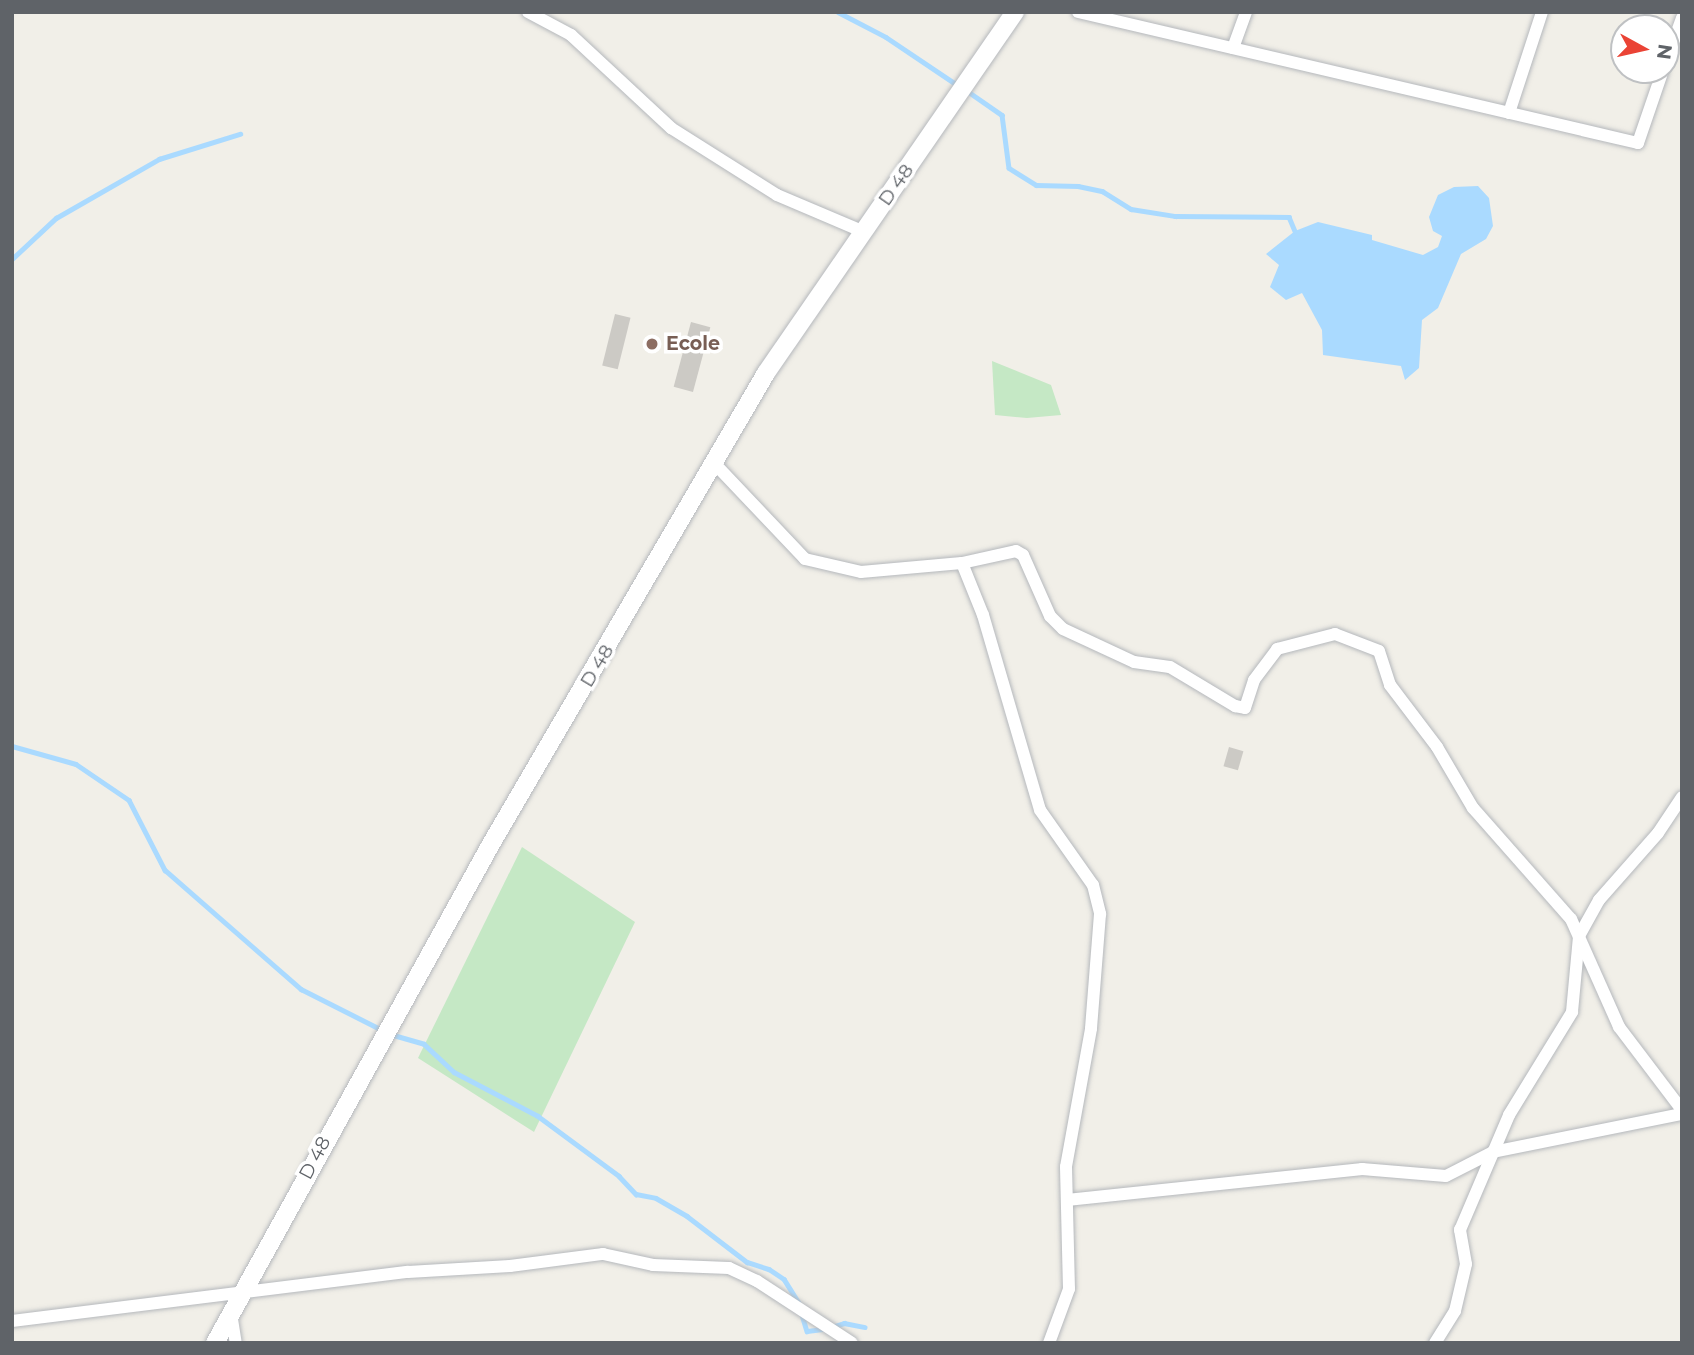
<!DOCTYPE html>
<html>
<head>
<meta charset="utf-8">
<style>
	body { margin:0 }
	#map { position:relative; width:1694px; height:1355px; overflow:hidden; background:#f1efe8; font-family:Montserrat,sans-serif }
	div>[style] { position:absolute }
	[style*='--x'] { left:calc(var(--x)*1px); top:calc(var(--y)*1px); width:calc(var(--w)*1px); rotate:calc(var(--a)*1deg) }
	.green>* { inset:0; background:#c5e8c5 }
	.water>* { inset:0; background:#aadaff }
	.stream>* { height:4.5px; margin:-2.25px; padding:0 2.25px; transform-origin:2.25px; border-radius:2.25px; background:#aadaff }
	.building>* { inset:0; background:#cccac5; transform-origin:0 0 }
	.roads { filter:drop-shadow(0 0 2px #b5b8bc) drop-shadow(0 0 2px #b5b8bc) }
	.street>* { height:12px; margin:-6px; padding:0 6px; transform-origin:6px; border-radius:6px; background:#fff }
	.secondary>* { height:18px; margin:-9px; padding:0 9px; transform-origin:9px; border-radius:9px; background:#fff }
	.dots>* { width:19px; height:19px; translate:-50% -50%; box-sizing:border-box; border:4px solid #fff; border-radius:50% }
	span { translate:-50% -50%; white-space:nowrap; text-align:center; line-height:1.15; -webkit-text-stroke:7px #fff; paint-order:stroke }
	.street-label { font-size:19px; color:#5f6368 }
	.education-label { font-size:19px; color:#785e54; font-weight:700 }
	.left { translate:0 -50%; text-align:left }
	.frame { position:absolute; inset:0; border:14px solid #5f6368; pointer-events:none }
	.north { position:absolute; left:1610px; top:14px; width:70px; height:70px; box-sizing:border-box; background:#fff; border:2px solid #bfc1c3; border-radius:50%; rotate:98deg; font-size:19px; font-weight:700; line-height:28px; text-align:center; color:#5f6368 }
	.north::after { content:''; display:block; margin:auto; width:24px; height:32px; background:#ea4335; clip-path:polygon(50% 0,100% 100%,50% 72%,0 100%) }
</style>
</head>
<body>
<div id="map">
	<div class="green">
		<i style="clip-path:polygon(992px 361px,1051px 385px,1061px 415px,1027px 418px,995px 415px)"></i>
		<i style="clip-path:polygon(522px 847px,635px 922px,534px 1132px,418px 1058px)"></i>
	</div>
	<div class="water">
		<i style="clip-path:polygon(1478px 186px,1489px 198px,1493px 226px,1486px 239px,1461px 254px,1438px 308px,1422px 320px,1419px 368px,1405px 380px,1401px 366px,1323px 355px,1322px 330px,1302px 293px,1286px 300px,1270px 287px,1279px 265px,1266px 254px,1295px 231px,1318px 222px,1372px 235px,1372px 240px,1423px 255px,1438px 247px,1442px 236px,1433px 231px,1429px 217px,1438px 195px,1454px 187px)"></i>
	</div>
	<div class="stream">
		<i style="--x:838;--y:12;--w:54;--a:27.5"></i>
		<i style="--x:886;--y:37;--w:88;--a:33.9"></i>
		<i style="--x:966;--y:90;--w:44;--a:34.8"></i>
		<i style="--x:1002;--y:115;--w:53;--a:82.5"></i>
		<i style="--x:1009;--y:168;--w:32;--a:32"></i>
		<i style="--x:1036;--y:185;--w:42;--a:1.4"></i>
		<i style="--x:1078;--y:186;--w:25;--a:12"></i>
		<i style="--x:1102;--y:191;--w:34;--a:32"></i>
		<i style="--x:1131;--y:209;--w:45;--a:9"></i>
		<i style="--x:1175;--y:216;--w:114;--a:0.5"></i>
		<i style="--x:1289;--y:217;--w:15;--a:67"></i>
		<i style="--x:12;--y:259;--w:60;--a:-43"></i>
		<i style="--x:56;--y:218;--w:119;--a:-29.8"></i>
		<i style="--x:159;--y:159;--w:85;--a:-17.2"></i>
		<i style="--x:12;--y:746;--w:66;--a:15.7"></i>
		<i style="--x:76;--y:764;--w:64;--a:34.2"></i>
		<i style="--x:129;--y:800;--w:79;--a:62.8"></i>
		<i style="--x:165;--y:870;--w:181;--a:41.2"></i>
		<i style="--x:301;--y:989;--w:91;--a:26.8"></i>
		<i style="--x:390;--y:1034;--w:35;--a:16"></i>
		<i style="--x:424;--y:1044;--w:41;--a:43"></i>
		<i style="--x:454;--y:1072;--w:95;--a:27.6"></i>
		<i style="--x:538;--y:1116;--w:101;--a:36.5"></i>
		<i style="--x:619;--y:1176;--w:25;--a:47"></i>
		<i style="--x:636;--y:1194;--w:20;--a:11"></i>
		<i style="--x:656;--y:1198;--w:36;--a:30"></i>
		<i style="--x:687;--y:1216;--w:76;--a:37.5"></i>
		<i style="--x:747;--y:1262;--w:23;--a:18"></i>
		<i style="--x:769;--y:1269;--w:18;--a:34"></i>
		<i style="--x:784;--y:1279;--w:28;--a:58"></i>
		<i style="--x:802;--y:1315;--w:17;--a:73"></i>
		<i style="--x:807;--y:1331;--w:17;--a:-7"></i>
		<i style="--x:832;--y:1327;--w:13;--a:-18"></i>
		<i style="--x:844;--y:1323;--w:21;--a:11"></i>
	</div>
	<div class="building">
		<i style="left:615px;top:314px;width:16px;height:53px;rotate:14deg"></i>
		<i style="left:691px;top:322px;width:20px;height:67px;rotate:15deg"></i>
		<i style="left:1229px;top:747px;width:15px;height:20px;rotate:16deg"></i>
	</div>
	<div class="roads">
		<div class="street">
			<i style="--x:528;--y:12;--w:49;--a:28.1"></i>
			<i style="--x:571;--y:35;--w:137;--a:42.9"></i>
			<i style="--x:671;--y:128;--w:125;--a:32.3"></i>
			<i style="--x:777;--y:195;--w:95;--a:23"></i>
			<i style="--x:1078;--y:12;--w:575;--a:13.17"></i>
			<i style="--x:1638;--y:143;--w:77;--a:-71.1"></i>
			<i style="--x:1233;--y:48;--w:38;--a:-70"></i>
			<i style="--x:1666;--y:62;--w:47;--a:-70"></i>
			<i style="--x:1509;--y:113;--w:106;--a:-71.9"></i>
			<i style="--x:715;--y:464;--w:131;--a:46.5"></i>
			<i style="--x:805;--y:559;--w:57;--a:13.1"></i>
			<i style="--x:861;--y:572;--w:101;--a:-5.1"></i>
			<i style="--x:962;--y:563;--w:55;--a:-12.5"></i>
			<i style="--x:1016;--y:551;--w:8;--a:30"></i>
			<i style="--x:1023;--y:555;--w:67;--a:66.1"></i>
			<i style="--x:1050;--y:616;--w:18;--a:45"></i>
			<i style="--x:1063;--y:629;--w:78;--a:24.9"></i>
			<i style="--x:1134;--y:662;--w:36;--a:8"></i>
			<i style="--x:1170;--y:667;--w:76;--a:31"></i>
			<i style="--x:1235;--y:706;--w:10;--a:11"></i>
			<i style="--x:1245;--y:708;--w:29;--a:-72"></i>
			<i style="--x:1254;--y:680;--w:39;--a:-53"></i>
			<i style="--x:1277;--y:649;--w:60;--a:-14.5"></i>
			<i style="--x:1335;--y:634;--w:47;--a:21.1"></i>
			<i style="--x:1379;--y:651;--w:36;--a:72"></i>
			<i style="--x:1390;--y:685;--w:78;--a:52.8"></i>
			<i style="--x:1437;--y:747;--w:71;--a:59.5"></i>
			<i style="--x:1473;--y:808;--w:148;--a:48.6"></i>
			<i style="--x:1571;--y:919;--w:118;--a:66"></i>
			<i style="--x:1619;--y:1027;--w:104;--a:52.8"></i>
			<i style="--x:962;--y:563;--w:56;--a:68"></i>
			<i style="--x:983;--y:615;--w:203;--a:73.7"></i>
			<i style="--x:1040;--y:810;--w:92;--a:54.8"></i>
			<i style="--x:1093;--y:885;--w:30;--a:76"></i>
			<i style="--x:1100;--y:914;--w:115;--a:94.5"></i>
			<i style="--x:1091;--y:1029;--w:140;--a:100.3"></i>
			<i style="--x:1066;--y:1167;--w:122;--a:88.6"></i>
			<i style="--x:1069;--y:1289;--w:58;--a:110.3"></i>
			<i style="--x:1067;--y:1200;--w:297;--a:-6"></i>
			<i style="--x:1362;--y:1169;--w:84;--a:4.8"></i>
			<i style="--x:1446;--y:1176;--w:53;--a:-27.1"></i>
			<i style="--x:1493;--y:1152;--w:193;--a:-11.4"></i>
			<i style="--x:231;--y:1313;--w:30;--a:81"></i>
			<i style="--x:12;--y:1321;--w:399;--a:-7.1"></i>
			<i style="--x:408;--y:1272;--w:102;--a:-3.4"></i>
			<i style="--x:510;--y:1266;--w:94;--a:-7.4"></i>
			<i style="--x:603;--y:1254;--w:51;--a:12.4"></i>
			<i style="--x:653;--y:1265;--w:76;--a:2.3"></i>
			<i style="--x:729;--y:1268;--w:31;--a:25"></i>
			<i style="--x:757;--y:1281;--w:113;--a:33.1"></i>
			<i style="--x:1435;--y:1343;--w:38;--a:-58"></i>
			<i style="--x:1455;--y:1311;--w:48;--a:-76.8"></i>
			<i style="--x:1466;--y:1264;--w:35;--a:-100"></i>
			<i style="--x:1460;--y:1230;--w:125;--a:-66.9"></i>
			<i style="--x:1509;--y:1115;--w:121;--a:-58.5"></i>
			<i style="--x:1572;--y:1012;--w:76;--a:-84.7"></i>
			<i style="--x:1579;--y:936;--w:41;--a:-60.9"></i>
			<i style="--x:1599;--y:900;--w:89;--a:-48.6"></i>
			<i style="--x:1658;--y:833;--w:43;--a:-56.3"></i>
		</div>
		<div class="secondary">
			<i style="--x:215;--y:1343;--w:570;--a:-61.05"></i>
			<i style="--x:491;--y:844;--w:545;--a:-59.72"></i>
			<i style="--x:766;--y:373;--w:439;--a:-55.4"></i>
		</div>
	</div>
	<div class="dots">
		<i style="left:652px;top:344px;background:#8d6e63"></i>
	</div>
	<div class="street-label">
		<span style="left:896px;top:185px;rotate:-55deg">D 48</span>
		<span style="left:597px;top:666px;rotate:-59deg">D 48</span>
		<span style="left:315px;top:1158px;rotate:-62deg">D 48</span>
	</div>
	<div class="education-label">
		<span class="left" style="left:666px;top:344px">Ecole</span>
	</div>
	<div class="frame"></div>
	<div class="north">N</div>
</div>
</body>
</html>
